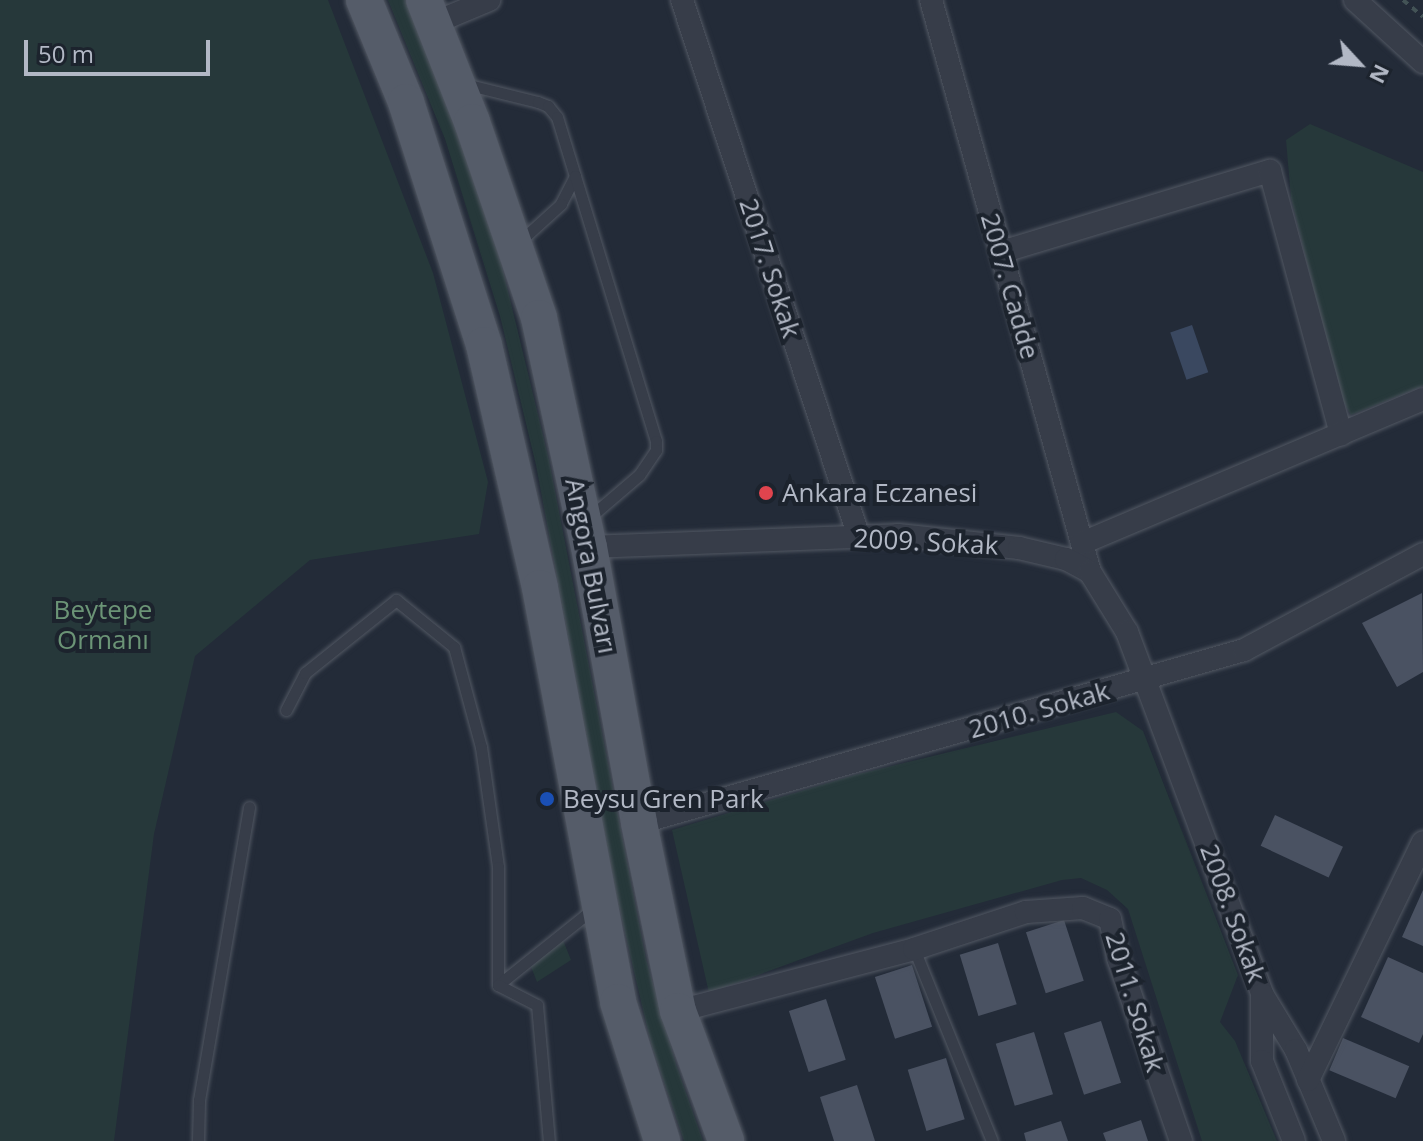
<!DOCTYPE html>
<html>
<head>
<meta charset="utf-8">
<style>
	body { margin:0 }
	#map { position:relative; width:1423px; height:1141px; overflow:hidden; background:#232b38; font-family:"Open Sans",sans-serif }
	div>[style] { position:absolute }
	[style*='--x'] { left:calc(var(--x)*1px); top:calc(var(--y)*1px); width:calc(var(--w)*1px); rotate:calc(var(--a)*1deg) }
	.green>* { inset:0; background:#26383a }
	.water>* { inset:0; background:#3a4860; transform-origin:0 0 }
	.building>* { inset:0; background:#4a5262; transform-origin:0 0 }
	.path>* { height:4px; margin-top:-2px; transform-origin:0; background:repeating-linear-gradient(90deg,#435356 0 6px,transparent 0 12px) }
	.roads { filter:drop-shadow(0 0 2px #525863) drop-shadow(0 0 2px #525863) }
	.service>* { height:11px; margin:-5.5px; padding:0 5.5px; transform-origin:5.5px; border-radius:5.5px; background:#373d49 }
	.minor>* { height:22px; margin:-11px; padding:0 11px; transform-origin:11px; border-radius:11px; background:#373d49 }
	.primary>* { height:36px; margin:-18px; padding:0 18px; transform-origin:18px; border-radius:18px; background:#555c69 }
	.dots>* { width:22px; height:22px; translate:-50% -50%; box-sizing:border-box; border:4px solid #1c232d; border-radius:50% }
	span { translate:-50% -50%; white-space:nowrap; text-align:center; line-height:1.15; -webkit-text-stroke:8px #1c232d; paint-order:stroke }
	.street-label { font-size:26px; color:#b2b8c5 }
	.poi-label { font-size:26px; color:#b2b8c5 }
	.left { translate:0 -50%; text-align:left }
	.park-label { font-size:26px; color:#6b9476 }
	.north { position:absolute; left:1319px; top:24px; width:80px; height:80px; -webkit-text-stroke:6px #1c232d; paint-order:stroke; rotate:116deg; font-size:22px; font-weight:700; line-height:32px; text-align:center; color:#b2b8c5 }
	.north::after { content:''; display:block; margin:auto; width:28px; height:36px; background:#b2b8c5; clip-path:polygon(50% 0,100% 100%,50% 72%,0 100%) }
	.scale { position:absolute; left:24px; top:40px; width:186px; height:36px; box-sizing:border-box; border:4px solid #b2b8c5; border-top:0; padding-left:10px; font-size:24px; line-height:28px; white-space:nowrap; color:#b2b8c5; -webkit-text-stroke:6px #1c232d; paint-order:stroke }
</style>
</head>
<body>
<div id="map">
	<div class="green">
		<i style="clip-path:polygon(0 0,328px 0,433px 273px,488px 482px,479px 534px,310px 560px,195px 656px,154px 834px,114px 1141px,0 1141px)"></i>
		<i style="clip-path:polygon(388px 0,407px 0,464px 145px,501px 262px,549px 460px,646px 959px,676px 1064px,703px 1141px,684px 1141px,651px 1044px,615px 890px,536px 465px,500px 316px,445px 139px)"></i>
		<i style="clip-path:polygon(1310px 124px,1423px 172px,1423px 386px,1351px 415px,1340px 397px,1291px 198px,1286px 140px)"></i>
		<i style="clip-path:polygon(1116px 712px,1143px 731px,1238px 975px,1220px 1022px,1235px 1041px,1277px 1141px,1202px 1141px,1128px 909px,1107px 890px,1081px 878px,1062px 880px,873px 933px,709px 993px,672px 830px,854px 775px)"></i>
		<i style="clip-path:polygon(561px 935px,571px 960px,537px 982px,528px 959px)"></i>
	</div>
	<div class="water">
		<i style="left:1192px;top:325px;width:50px;height:23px;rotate:71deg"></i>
	</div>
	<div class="building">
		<i style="clip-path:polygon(1422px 593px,1423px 672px,1397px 687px,1362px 623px)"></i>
		<i style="left:1275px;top:815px;width:75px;height:34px;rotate:25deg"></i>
		<i style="clip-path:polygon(1423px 890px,1423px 946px,1402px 937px)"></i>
		<i style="left:1064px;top:920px;width:64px;height:40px;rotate:72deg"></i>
		<i style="left:998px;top:943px;width:64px;height:40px;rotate:73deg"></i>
		<i style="clip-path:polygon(1388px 957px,1423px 973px,1423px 1034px,1419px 1043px,1361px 1017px)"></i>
		<i style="left:912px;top:965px;width:65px;height:39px;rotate:72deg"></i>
		<i style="left:826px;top:999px;width:64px;height:39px;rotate:72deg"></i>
		<i style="left:1101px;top:1021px;width:65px;height:39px;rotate:72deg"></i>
		<i style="left:1034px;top:1032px;width:65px;height:40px;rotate:73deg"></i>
		<i style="left:1343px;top:1038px;width:72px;height:35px;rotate:23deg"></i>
		<i style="left:946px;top:1058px;width:64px;height:40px;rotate:73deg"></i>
		<i style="clip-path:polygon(857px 1085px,875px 1141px,834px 1141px,820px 1097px)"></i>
		<i style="clip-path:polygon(1141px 1120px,1148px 1141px,1106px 1141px,1103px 1133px)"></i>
		<i style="clip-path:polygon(1061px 1121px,1068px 1141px,1026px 1141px,1024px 1133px)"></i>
	</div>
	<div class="path">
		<i style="--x:1403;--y:0;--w:26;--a:40"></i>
	</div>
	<div class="roads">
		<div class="service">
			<i style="--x:465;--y:84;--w:75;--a:13.9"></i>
			<i style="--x:538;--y:102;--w:11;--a:22"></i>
			<i style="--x:548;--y:106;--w:14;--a:51"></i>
			<i style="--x:557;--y:117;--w:62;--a:73"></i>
			<i style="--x:575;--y:176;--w:31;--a:117"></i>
			<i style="--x:561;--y:204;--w:58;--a:137.8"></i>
			<i style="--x:575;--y:176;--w:277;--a:73"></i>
			<i style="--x:656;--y:441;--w:9;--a:90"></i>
			<i style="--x:656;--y:450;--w:30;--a:124"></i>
			<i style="--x:639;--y:475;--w:65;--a:139.4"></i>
			<i style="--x:286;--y:710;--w:42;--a:-62.8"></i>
			<i style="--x:305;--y:673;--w:117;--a:-38.7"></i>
			<i style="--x:396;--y:600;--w:75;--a:39"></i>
			<i style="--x:454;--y:647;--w:104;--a:74.9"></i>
			<i style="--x:481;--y:747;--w:121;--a:81.9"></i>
			<i style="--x:498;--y:867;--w:118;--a:90"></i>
			<i style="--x:498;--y:985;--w:122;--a:-38.7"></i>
			<i style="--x:914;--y:949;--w:207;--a:67.9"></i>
			<i style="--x:498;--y:985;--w:44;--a:27.1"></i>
			<i style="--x:537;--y:1005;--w:137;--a:85"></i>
			<i style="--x:198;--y:1141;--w:41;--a:-88.6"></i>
			<i style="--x:199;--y:1100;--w:297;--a:-80.3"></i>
		</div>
		<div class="minor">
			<i style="--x:682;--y:0;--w:565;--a:71.76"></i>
			<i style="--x:931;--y:0;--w:594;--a:74.47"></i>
			<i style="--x:1355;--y:0;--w:92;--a:42.4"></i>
			<i style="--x:434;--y:23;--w:60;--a:-22.7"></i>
			<i style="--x:1001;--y:252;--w:281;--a:-16.8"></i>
			<i style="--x:1270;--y:171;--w:273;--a:74.9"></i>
			<i style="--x:1082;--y:543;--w:370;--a:-22.9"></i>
			<i style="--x:589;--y:547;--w:309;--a:-2.2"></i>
			<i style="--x:898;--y:535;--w:122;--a:6.1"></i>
			<i style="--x:1019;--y:548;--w:48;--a:13.2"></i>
			<i style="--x:1066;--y:559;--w:27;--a:28"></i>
			<i style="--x:1090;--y:572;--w:70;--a:58.3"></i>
			<i style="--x:1127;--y:632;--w:386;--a:69.5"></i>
			<i style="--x:1262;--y:994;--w:66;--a:58.7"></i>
			<i style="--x:1296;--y:1050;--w:99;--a:67.3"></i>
			<i style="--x:639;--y:823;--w:629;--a:-15.96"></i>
			<i style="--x:1244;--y:650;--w:203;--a:-28.2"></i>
			<i style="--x:1262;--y:995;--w:66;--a:90"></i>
			<i style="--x:1262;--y:1061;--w:86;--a:68.2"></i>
			<i style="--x:678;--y:1011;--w:244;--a:-14.7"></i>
			<i style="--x:914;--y:949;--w:118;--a:-18.3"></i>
			<i style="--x:1026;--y:912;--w:57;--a:-4"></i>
			<i style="--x:1083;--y:908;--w:29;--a:22"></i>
			<i style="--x:1110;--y:919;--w:40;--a:78"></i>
			<i style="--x:1118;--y:958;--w:194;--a:71"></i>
			<i style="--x:1308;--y:1080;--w:264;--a:-64.2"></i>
		</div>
		<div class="primary">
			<i style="--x:364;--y:0;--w:110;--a:67.6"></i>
			<i style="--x:406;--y:102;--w:255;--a:72.2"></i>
			<i style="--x:484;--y:345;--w:249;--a:77"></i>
			<i style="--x:540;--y:588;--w:421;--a:79.3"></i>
			<i style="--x:618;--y:1002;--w:146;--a:72.4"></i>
			<i style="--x:424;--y:0;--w:131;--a:68.5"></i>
			<i style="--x:472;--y:122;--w:207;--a:71.1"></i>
			<i style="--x:539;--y:318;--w:234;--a:77.7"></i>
			<i style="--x:589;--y:547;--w:280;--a:79.7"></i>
			<i style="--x:639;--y:823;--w:192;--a:78.3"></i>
			<i style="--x:678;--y:1011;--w:139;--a:69.7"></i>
		</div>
	</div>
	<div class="dots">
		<i style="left:766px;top:493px;background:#e0444e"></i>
		<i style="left:547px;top:799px;background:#1a4fb4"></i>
	</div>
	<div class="street-label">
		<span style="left:770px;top:268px;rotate:72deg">2017. Sokak</span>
		<span style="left:1010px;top:286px;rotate:74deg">2007. Cadde</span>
		<span style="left:926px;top:542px;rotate:3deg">2009. Sokak</span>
		<span style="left:591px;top:566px;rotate:79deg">Angora Bulvarı</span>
		<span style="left:1039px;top:710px;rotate:-16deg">2010. Sokak</span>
		<span style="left:1233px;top:913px;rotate:70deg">2008. Sokak</span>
		<span style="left:1135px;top:1002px;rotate:73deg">2011. Sokak</span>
	</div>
	<div class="poi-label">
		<span class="left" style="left:782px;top:493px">Ankara Eczanesi</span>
		<span class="left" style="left:563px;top:799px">Beysu Gren Park</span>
	</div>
	<div class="park-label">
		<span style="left:103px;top:625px">Beytepe<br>Ormanı</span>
	</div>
	<div class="north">N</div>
	<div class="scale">50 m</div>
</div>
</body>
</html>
